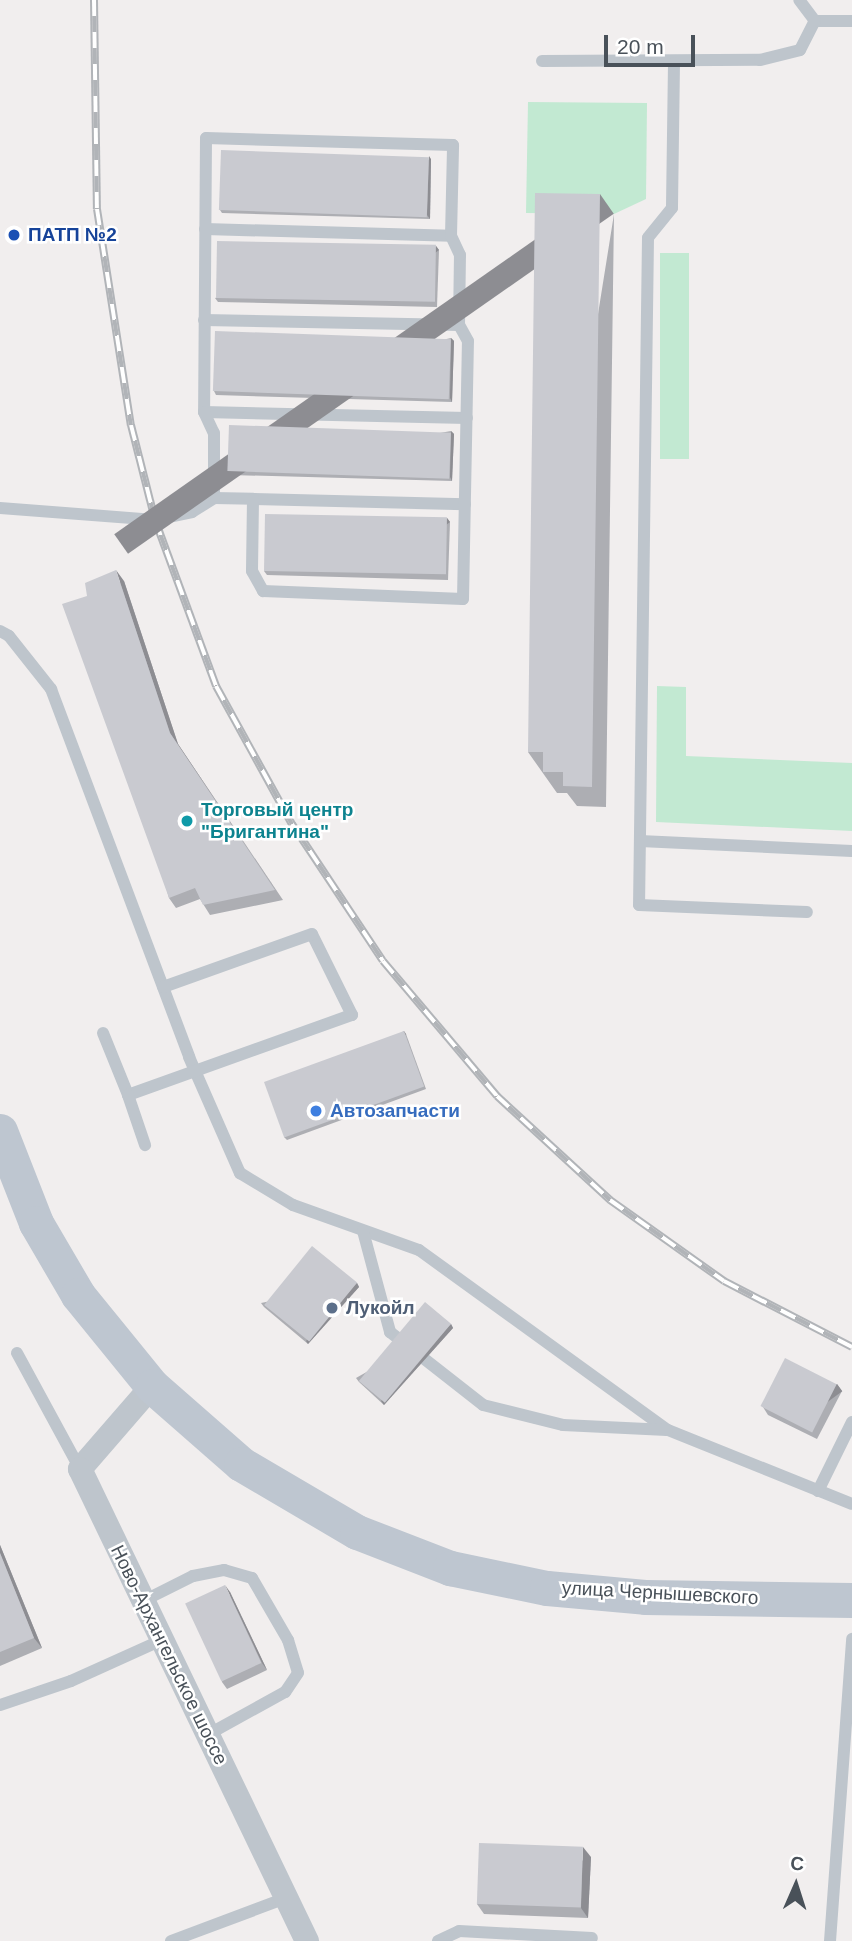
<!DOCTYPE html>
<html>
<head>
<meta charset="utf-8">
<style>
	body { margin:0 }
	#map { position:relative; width:852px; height:1941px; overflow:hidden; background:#f1eeee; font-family:Helvetica,sans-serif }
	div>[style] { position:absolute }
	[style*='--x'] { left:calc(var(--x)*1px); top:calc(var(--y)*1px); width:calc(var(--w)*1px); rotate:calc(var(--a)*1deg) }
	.green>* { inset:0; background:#c2e9d2; transform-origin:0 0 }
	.service>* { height:12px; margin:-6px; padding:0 6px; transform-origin:6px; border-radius:6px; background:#bec5cc }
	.minor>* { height:24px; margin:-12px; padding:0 12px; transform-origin:12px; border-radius:12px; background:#bec5cc }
	.secondary>* { height:35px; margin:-17.5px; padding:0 17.5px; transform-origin:17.5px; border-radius:17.5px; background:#bec6d0 }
	.rail>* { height:8px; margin-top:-4px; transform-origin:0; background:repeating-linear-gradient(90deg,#fff 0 16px,#b1b4b8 0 32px); box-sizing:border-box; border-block:2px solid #b1b4b8 }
	.wall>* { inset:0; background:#adaeb3 }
	.shaded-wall>* { inset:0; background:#8d8d92; transform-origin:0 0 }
	.building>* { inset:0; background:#c9cad0; transform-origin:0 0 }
	.dots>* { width:19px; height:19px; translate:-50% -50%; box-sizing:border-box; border:4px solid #fff; border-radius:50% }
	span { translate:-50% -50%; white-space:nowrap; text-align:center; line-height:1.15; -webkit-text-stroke:5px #fff; paint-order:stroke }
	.transit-label { font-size:19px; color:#164399; font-weight:700 }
	.left { translate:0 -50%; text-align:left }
	.culture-label { font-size:19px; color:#0d838f; font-weight:700 }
	.shop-label { font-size:19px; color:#366cbe; font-weight:700 }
	.service-label { font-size:19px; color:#4e5e75; font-weight:700 }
	.street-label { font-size:19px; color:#495159 }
	.north { position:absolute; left:761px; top:1850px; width:70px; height:70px; -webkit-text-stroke:5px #fff; paint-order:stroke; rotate:3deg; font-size:19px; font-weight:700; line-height:28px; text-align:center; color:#495159 }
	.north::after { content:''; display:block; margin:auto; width:24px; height:32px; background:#495159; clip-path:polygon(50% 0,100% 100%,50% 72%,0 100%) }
	.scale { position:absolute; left:604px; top:35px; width:91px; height:32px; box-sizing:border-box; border:4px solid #495159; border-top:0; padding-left:9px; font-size:21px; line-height:24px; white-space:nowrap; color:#495159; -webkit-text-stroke:5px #fff; paint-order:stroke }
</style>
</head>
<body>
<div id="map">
	<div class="green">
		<i style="clip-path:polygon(528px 102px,647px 103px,646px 199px,614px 214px,526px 213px)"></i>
		<i style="left:660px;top:253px;width:29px;height:206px"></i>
		<i style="clip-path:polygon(657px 686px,686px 687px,686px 756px,852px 763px,852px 831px,656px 822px)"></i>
	</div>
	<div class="service">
		<i style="--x:815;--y:21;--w:37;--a:0"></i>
		<i style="--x:542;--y:61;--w:218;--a:-0.3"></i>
		<i style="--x:760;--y:60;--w:41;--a:-14"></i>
		<i style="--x:800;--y:50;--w:33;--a:-63"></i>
		<i style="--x:815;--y:21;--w:26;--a:-127"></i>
		<i style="--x:674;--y:63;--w:145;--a:90.8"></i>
		<i style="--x:672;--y:208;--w:38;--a:129"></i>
		<i style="--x:648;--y:238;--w:667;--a:90.77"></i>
		<i style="--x:639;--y:905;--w:168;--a:2.4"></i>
		<i style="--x:205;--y:229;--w:246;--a:1.6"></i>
		<i style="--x:204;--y:320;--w:255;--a:1.1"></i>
		<i style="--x:204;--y:412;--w:263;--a:1.3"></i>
		<i style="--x:253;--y:499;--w:212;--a:1.4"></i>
		<i style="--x:0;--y:508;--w:155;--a:4.4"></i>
		<i style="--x:155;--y:520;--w:38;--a:-12"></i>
		<i style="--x:192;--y:512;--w:26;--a:-32"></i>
		<i style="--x:214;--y:498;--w:39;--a:1"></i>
		<i style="--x:253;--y:499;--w:72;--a:90.8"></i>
		<i style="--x:252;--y:571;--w:23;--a:61"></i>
		<i style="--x:263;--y:591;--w:200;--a:2.3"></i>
		<i style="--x:463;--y:599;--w:258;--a:-88.9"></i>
		<i style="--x:468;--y:341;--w:18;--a:-119"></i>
		<i style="--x:459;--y:325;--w:70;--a:-89.2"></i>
		<i style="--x:460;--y:255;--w:21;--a:-115"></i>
		<i style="--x:451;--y:236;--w:91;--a:-88.7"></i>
		<i style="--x:453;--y:145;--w:247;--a:-178.4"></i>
		<i style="--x:206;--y:138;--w:274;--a:90.4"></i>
		<i style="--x:204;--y:412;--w:23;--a:65"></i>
		<i style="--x:214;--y:433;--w:65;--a:90"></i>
		<i style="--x:0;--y:631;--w:10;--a:29"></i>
		<i style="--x:9;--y:636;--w:68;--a:51.6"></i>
		<i style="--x:51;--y:689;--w:393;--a:69.4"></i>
		<i style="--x:189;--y:1057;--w:127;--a:66.3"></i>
		<i style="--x:240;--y:1173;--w:62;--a:31.1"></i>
		<i style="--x:293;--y:1205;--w:134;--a:19.7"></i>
		<i style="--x:419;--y:1250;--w:307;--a:35.9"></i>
		<i style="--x:668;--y:1430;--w:198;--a:21.9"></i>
		<i style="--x:640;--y:841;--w:212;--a:2.7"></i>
		<i style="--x:103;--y:1033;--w:67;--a:68"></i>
		<i style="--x:128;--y:1095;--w:238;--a:-19.7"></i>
		<i style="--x:352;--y:1015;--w:90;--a:-116.3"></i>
		<i style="--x:312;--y:934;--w:158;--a:160.4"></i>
		<i style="--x:128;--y:1095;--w:53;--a:71.2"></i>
		<i style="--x:363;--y:1231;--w:105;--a:75"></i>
		<i style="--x:390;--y:1332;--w:118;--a:38.1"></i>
		<i style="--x:483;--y:1405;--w:82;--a:14"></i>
		<i style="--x:563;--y:1425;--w:104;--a:2.8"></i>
		<i style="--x:17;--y:1353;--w:132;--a:61.5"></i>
		<i style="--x:818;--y:1491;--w:77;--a:-63.8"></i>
		<i style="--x:143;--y:1601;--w:56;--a:-26.6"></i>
		<i style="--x:193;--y:1576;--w:32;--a:-11"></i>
		<i style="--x:224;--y:1570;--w:29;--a:16"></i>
		<i style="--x:252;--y:1578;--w:72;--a:59.9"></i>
		<i style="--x:288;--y:1640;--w:34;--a:73"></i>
		<i style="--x:298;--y:1673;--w:23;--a:124"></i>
		<i style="--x:285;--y:1692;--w:89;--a:151.1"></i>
		<i style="--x:0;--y:1705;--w:75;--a:-18.7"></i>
		<i style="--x:71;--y:1681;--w:100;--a:-24.3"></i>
		<i style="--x:171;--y:1941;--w:123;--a:-20.5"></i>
		<i style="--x:438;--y:1941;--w:23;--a:-25"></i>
		<i style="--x:459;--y:1931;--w:133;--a:3"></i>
		<i style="--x:830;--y:1941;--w:303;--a:-85.8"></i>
	</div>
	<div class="minor">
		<i style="--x:152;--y:1386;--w:110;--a:130.9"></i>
		<i style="--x:80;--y:1469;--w:524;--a:64.32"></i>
	</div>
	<div class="secondary">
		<i style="--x:0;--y:1131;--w:99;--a:68.6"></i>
		<i style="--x:36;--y:1223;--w:83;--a:59.7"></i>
		<i style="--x:78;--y:1295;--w:117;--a:50.9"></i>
		<i style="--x:152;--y:1386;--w:118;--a:41.2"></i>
		<i style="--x:241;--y:1464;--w:134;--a:30.4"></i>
		<i style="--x:357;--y:1532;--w:100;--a:21.2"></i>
		<i style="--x:450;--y:1568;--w:99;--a:11.7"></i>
		<i style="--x:547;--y:1588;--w:98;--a:5.2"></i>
		<i style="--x:645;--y:1597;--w:207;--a:0.8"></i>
	</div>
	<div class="rail">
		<i style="--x:94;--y:0;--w:209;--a:89.2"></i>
		<i style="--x:97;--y:209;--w:219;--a:81.1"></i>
		<i style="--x:131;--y:425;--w:98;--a:75.8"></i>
		<i style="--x:155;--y:520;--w:177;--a:69.8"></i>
		<i style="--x:216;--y:686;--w:158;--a:61.2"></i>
		<i style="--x:292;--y:824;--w:164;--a:56.4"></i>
		<i style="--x:383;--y:961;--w:177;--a:49.8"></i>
		<i style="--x:497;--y:1096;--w:154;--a:42.6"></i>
		<i style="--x:610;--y:1200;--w:140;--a:35.4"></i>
		<i style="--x:724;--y:1281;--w:144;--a:27.3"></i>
	</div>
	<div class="wall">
		<i style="clip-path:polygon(431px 159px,430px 219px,222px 213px,220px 210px)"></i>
		<i style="clip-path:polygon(614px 214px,606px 807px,577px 806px,567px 793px,557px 793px,528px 752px)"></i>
		<i style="clip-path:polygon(436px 246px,439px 250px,437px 307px,218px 302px,215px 298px)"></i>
		<i style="clip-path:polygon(451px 338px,454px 341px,452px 402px,216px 395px,214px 391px)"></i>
		<i style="clip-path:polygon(451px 431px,454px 434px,452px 481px,231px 475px,228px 471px)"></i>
		<i style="clip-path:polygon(447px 518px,450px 522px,448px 580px,267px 575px,264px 571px)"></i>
		<i style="clip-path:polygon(124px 581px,178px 744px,283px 900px,210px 915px,200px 899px,176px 908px,169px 898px,87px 596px)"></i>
		<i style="clip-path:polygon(406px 1034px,426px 1089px,287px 1140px,284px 1137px)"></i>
		<i style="clip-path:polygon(357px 1283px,359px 1287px,308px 1344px,264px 1307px,261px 1303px)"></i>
		<i style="clip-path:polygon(451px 1324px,453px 1328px,384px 1405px,359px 1382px,356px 1378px)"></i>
		<i style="clip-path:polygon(837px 1384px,842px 1391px,817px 1439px,768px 1415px,763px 1407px)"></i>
		<i style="clip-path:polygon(0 1545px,42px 1648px,0 1666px)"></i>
		<i style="clip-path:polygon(230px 1592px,267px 1670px,227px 1689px,222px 1682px)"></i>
		<i style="clip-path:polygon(591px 1857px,588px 1918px,484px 1914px,477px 1904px)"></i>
	</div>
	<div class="shaded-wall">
		<i style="clip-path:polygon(429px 156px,431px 159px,430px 219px,427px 215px)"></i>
		<i style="left:600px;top:194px;width:24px;height:593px;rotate:55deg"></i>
		<i style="left:436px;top:246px;width:5px;height:57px;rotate:53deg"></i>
		<i style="clip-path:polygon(451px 338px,454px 341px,452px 402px,450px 398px)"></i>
		<i style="clip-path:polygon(451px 431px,454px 434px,452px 481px,450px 477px)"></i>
		<i style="left:447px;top:518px;width:5px;height:58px;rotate:53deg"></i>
		<i style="clip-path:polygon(116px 570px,124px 581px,178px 744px,283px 900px,170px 733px)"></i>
		<i style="left:404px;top:1031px;width:4px;height:59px;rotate:56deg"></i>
		<i style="clip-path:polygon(357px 1283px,359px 1287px,308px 1344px,306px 1341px)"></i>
		<i style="clip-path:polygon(451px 1324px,453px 1328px,384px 1405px,381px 1401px)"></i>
		<i style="left:837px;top:1384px;width:9px;height:54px;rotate:54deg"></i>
		<i style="clip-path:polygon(0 1545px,42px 1648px,34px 1638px,0 1553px)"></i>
		<i style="clip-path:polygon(225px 1585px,230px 1592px,267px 1670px,262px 1663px)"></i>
		<i style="clip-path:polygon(583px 1847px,591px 1857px,588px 1918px,581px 1908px)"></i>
	</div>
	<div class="building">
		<i style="left:221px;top:150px;width:208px;height:60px;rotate:2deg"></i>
		<i style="clip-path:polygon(535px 193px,600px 194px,592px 787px,563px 786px,563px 772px,543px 772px,543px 752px,528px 752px)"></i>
		<i style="left:217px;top:241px;width:219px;height:57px;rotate:1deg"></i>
		<i style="left:215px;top:331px;width:236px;height:60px;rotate:2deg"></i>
		<i style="left:229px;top:425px;width:222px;height:46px;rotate:2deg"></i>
		<i style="left:265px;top:514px;width:182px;height:57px;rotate:1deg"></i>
		<i style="clip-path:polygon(116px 570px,170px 733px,275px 890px,203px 905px,195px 888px,169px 898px,62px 604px,87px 596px,85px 583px)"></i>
		<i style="left:404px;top:1031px;width:59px;height:149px;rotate:70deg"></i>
		<i style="left:312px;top:1246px;width:58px;height:76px;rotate:39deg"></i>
		<i style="left:425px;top:1302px;width:34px;height:103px;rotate:40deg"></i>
		<i style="left:785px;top:1358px;width:58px;height:54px;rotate:27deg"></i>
		<i style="clip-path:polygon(0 1553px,34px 1638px,0 1652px)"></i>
		<i style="left:225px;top:1585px;width:86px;height:44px;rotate:65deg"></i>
		<i style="left:479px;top:1843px;width:104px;height:61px;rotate:2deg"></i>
	</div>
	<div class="dots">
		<i style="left:14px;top:235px;background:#1a4fb4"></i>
		<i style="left:187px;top:821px;background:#0f9aa8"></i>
		<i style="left:316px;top:1111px;background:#3f7fe0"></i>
		<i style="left:332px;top:1308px;background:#5c6f8a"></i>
	</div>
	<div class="transit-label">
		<span class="left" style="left:28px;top:235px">ПАТП №2</span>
	</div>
	<div class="culture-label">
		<span class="left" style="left:201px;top:821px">Торговый центр<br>"Бригантина"</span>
	</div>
	<div class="shop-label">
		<span class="left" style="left:330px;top:1111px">Автозапчасти</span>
	</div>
	<div class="service-label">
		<span class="left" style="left:346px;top:1308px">Лукойл</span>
	</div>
	<div class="street-label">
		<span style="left:660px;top:1593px;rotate:3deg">улица Чернышевского</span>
		<span style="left:169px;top:1655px;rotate:64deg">Ново-Архангельское шоссе</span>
	</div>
	<div class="north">С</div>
	<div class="scale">20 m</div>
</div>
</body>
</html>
